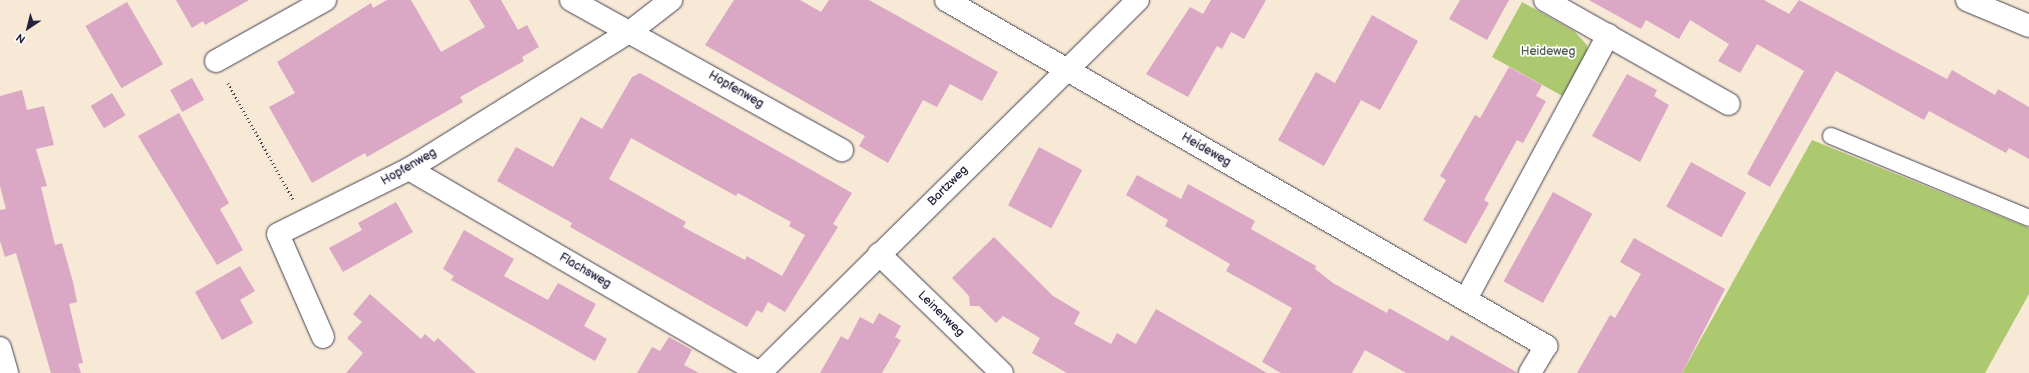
<!DOCTYPE html>
<html>
<head>
<meta charset="utf-8">
<style>
	body { margin:0 }
	#map { position:relative; width:2029px; height:373px; overflow:hidden; background:#f8e9d6; font-family:"Balsamiq Sans",sans-serif }
	div>[style] { position:absolute }
	[style*='--x'] { left:calc(var(--x)*1px); top:calc(var(--y)*1px); width:calc(var(--w)*1px); rotate:calc(var(--a)*1deg) }
	.green>* { inset:0; background:#acc970 }
	.building>* { inset:0; background:#daa7c5; transform-origin:0 0 }
	.path>* { height:2.5px; margin-top:-1.25px; transform-origin:0; background:repeating-linear-gradient(90deg,#424052 0 1px,transparent 0 4px) }
	.roads { filter:drop-shadow(0 0 1px #424052) drop-shadow(0 0 1px #424052) }
	.service>* { height:16px; margin:-8px; padding:0 8px; transform-origin:8px; border-radius:8px; background:#fff }
	.minor>* { height:22px; margin:-11px; padding:0 11px; transform-origin:11px; border-radius:11px; background:#fff }
	span { translate:-50% -50%; white-space:nowrap; text-align:center; line-height:1.15; -webkit-text-stroke:3.5px #fff; paint-order:stroke }
	.park-label { font-size:12px; color:#525c4e }
	.street-label { font-size:12px; color:#22223b }
	.north { position:absolute; left:8px; top:8px; width:40px; height:40px; -webkit-text-stroke:3px #fff; paint-order:stroke; rotate:215deg; font-size:11px; font-weight:700; line-height:16px; text-align:center; color:#22223b }
	.north::after { content:''; display:block; margin:auto; width:14px; height:18px; background:#22223b; clip-path:polygon(50% 0,100% 100%,50% 72%,0 100%) }
</style>
</head>
<body>
<div id="map">
	<div class="green">
		<i style="clip-path:polygon(1522px 2px,1574px 31px,1587px 45px,1588px 56px,1566px 98px,1492px 57px)"></i>
		<i style="clip-path:polygon(1812px 140px,2029px 228px,2029px 294px,1985px 373px,1682px 373px)"></i>
	</div>
	<div class="building">
		<i style="clip-path:polygon(176px 0,249px 0,205px 25px,203px 21px,192px 28px)"></i>
		<i style="clip-path:polygon(387px 0,411px 0,441px 52px,485px 27px,469px 0,501px 0,518px 30px,527px 25px,539px 47px,522px 57px,524px 61px,460px 97px,463px 102px,367px 157px,365px 153px,312px 183px,269px 107px,295px 93px,277px 62px,371px 3px,373px 8px)"></i>
		<i style="clip-path:polygon(734px 0,800px 0,821px 12px,829px 0,869px 0,998px 72px,982px 101px,950px 84px,937px 107px,923px 100px,888px 163px,859px 146px,865px 136px,705px 45px)"></i>
		<i style="clip-path:polygon(1211px 0,1266px 0,1244px 39px,1231px 32px,1222px 49px,1217px 46px,1188px 97px,1146px 74px,1190px 7px,1203px 14px)"></i>
		<i style="clip-path:polygon(1460px 0,1509px 0,1487px 40px,1449px 19px)"></i>
		<i style="clip-path:polygon(1589px 0,1764px 0,1789px 14px,1799px 0,1947px 79px,1952px 70px,1995px 95px,1998px 89px,2029px 107px,2029px 159px,2009px 148px,2006px 153px,1929px 111px,1924px 120px,1836px 71px,1770px 187px,1747px 174px,1804px 71px,1757px 44px,1740px 73px,1718px 61px,1729px 44px,1690px 20px,1679px 39px,1646px 20px,1641px 29px)"></i>
		<i style="left:127px;top:2px;width:72px;height:48px;rotate:60deg"></i>
		<i style="clip-path:polygon(1372px 15px,1418px 41px,1380px 110px,1361px 100px,1324px 166px,1278px 140px,1316px 72px,1335px 83px)"></i>
		<i style="clip-path:polygon(1509px 67px,1542px 85px,1536px 96px,1546px 101px,1523px 143px,1517px 140px,1484px 200px,1489px 203px,1466px 244px,1423px 220px,1446px 180px,1440px 176px,1475px 115px,1480px 118px)"></i>
		<i style="clip-path:polygon(evenodd,640px 73px,852px 193px,833px 224px,838px 227px,785px 312px,768px 302px,762px 313px,757px 310px,747px 327px,570px 227px,572px 223px,497px 181px,516px 147px,553px 167px,581px 117px,602px 129px,632px 77px,640px 73px,631px 138px,736px 196px,738px 193px,791px 222px,789px 226px,805px 235px,782px 276px,747px 256px,745px 260px,683px 227px,686px 222px,609px 179px,631px 138px)"></i>
		<i style="clip-path:polygon(1627px 74px,1657px 90px,1654px 96px,1669px 105px,1640px 162px,1592px 136px)"></i>
		<i style="left:192px;top:78px;width:25px;height:25px;rotate:61deg"></i>
		<i style="clip-path:polygon(22px 90px,27px 110px,44px 106px,54px 145px,36px 149px,47px 186px,41px 187px,55px 245px,62px 243px,73px 282px,77px 302px,69px 304px,83px 363px,78px 364px,81px 373px,51px 373px,16px 253px,5px 257px,0 241px,0 210px,6px 209px,0 186px,0 96px)"></i>
		<i style="left:112px;top:93px;width:26px;height:25px;rotate:59deg"></i>
		<i style="clip-path:polygon(179px 113px,229px 203px,220px 209px,243px 250px,217px 265px,138px 136px)"></i>
		<i style="left:1039px;top:147px;width:49px;height:66px;rotate:28deg"></i>
		<i style="left:1691px;top:162px;width:63px;height:51px;rotate:29deg"></i>
		<i style="clip-path:polygon(1137px 175px,1181px 199px,1188px 184px,1255px 221px,1251px 229px,1316px 266px,1315px 269px,1333px 283px,1387px 313px,1389px 308px,1448px 341px,1451px 335px,1518px 373px,1406px 373px,1365px 350px,1352px 373px,1281px 373px,1262px 362px,1292px 308px,1226px 271px,1230px 264px,1165px 226px,1168px 220px,1126px 195px)"></i>
		<i style="left:1553px;top:192px;width:45px;height:102px;rotate:29deg"></i>
		<i style="clip-path:polygon(396px 202px,413px 232px,343px 272px,329px 248px,362px 230px,358px 223px)"></i>
		<i style="clip-path:polygon(464px 230px,514px 259px,504px 276px,548px 300px,558px 283px,596px 304px,584px 326px,607px 339px,595px 361px,451px 280px,454px 276px,443px 269px)"></i>
		<i style="clip-path:polygon(994px 237px,1053px 296px,1080px 312px,1074px 324px,1111px 344px,1117px 333px,1136px 344px,1156px 309px,1267px 373px,1067px 373px,1032px 353px,1040px 338px,1003px 316px,996px 323px,979px 306px,970px 306px,969px 296px,952px 278px)"></i>
		<i style="clip-path:polygon(1634px 238px,1725px 289px,1682px 373px,1577px 373px,1610px 315px,1615px 318px,1641px 274px,1620px 262px)"></i>
		<i style="clip-path:polygon(240px 266px,255px 291px,240px 300px,253px 323px,222px 340px,195px 292px)"></i>
		<i style="clip-path:polygon(370px 294px,421px 339px,425px 334px,434px 342px,438px 338px,476px 373px,346px 373px,363px 353px,347px 338px,362px 322px,353px 314px)"></i>
		<i style="clip-path:polygon(879px 313px,901px 326px,895px 337px,901px 340px,882px 373px,820px 373px,841px 336px,848px 340px,860px 317px,873px 324px)"></i>
		<i style="clip-path:polygon(669px 337px,692px 350px,684px 365px,699px 373px,637px 373px,652px 347px,660px 351px)"></i>
	</div>
	<div class="path">
		<i style="--x:228;--y:83;--w:133;--a:60.7"></i>
	</div>
	<div class="roads">
		<div class="service">
			<i style="--x:1831;--y:136;--w:214;--a:22.5"></i>
		</div>
		<div class="minor">
			<i style="--x:571;--y:0;--w:310;--a:29"></i>
			<i style="--x:946;--y:0;--w:693;--a:29.97"></i>
			<i style="--x:1546;--y:346;--w:31;--a:121"></i>
			<i style="--x:1545;--y:0;--w:211;--a:29.5"></i>
			<i style="--x:1967;--y:0;--w:67;--a:22.8"></i>
			<i style="--x:216;--y:61;--w:125;--a:-29.2"></i>
			<i style="--x:409;--y:169;--w:406;--a:30.2"></i>
			<i style="--x:879;--y:254;--w:171;--a:44.1"></i>
			<i style="--x:1466;--y:299;--w:300;--a:-61.7"></i>
			<i style="--x:323;--y:337;--w:112;--a:-113.6"></i>
			<i style="--x:278;--y:234;--w:146;--a:-26.4"></i>
			<i style="--x:409;--y:169;--w:261;--a:-31.9"></i>
			<i style="--x:631;--y:31;--w:51;--a:-37.8"></i>
			<i style="--x:0;--y:348;--w:26;--a:74"></i>
			<i style="--x:760;--y:373;--w:531;--a:-44.62"></i>
		</div>
	</div>
	<div class="park-label">
		<span style="left:1548px;top:52px">Heideweg</span>
	</div>
	<div class="street-label">
		<span style="left:736px;top:90px;rotate:30deg">Hopfenweg</span>
		<span style="left:1206px;top:150px;rotate:30deg">Heideweg</span>
		<span style="left:409px;top:167px;rotate:-30deg">Hopfenweg</span>
		<span style="left:948px;top:186px;rotate:-45deg">Bartzweg</span>
		<span style="left:585px;top:271px;rotate:30deg">Flachsweg</span>
		<span style="left:941px;top:314px;rotate:44deg">Leinenweg</span>
	</div>
	<div class="north">N</div>
</div>
</body>
</html>
